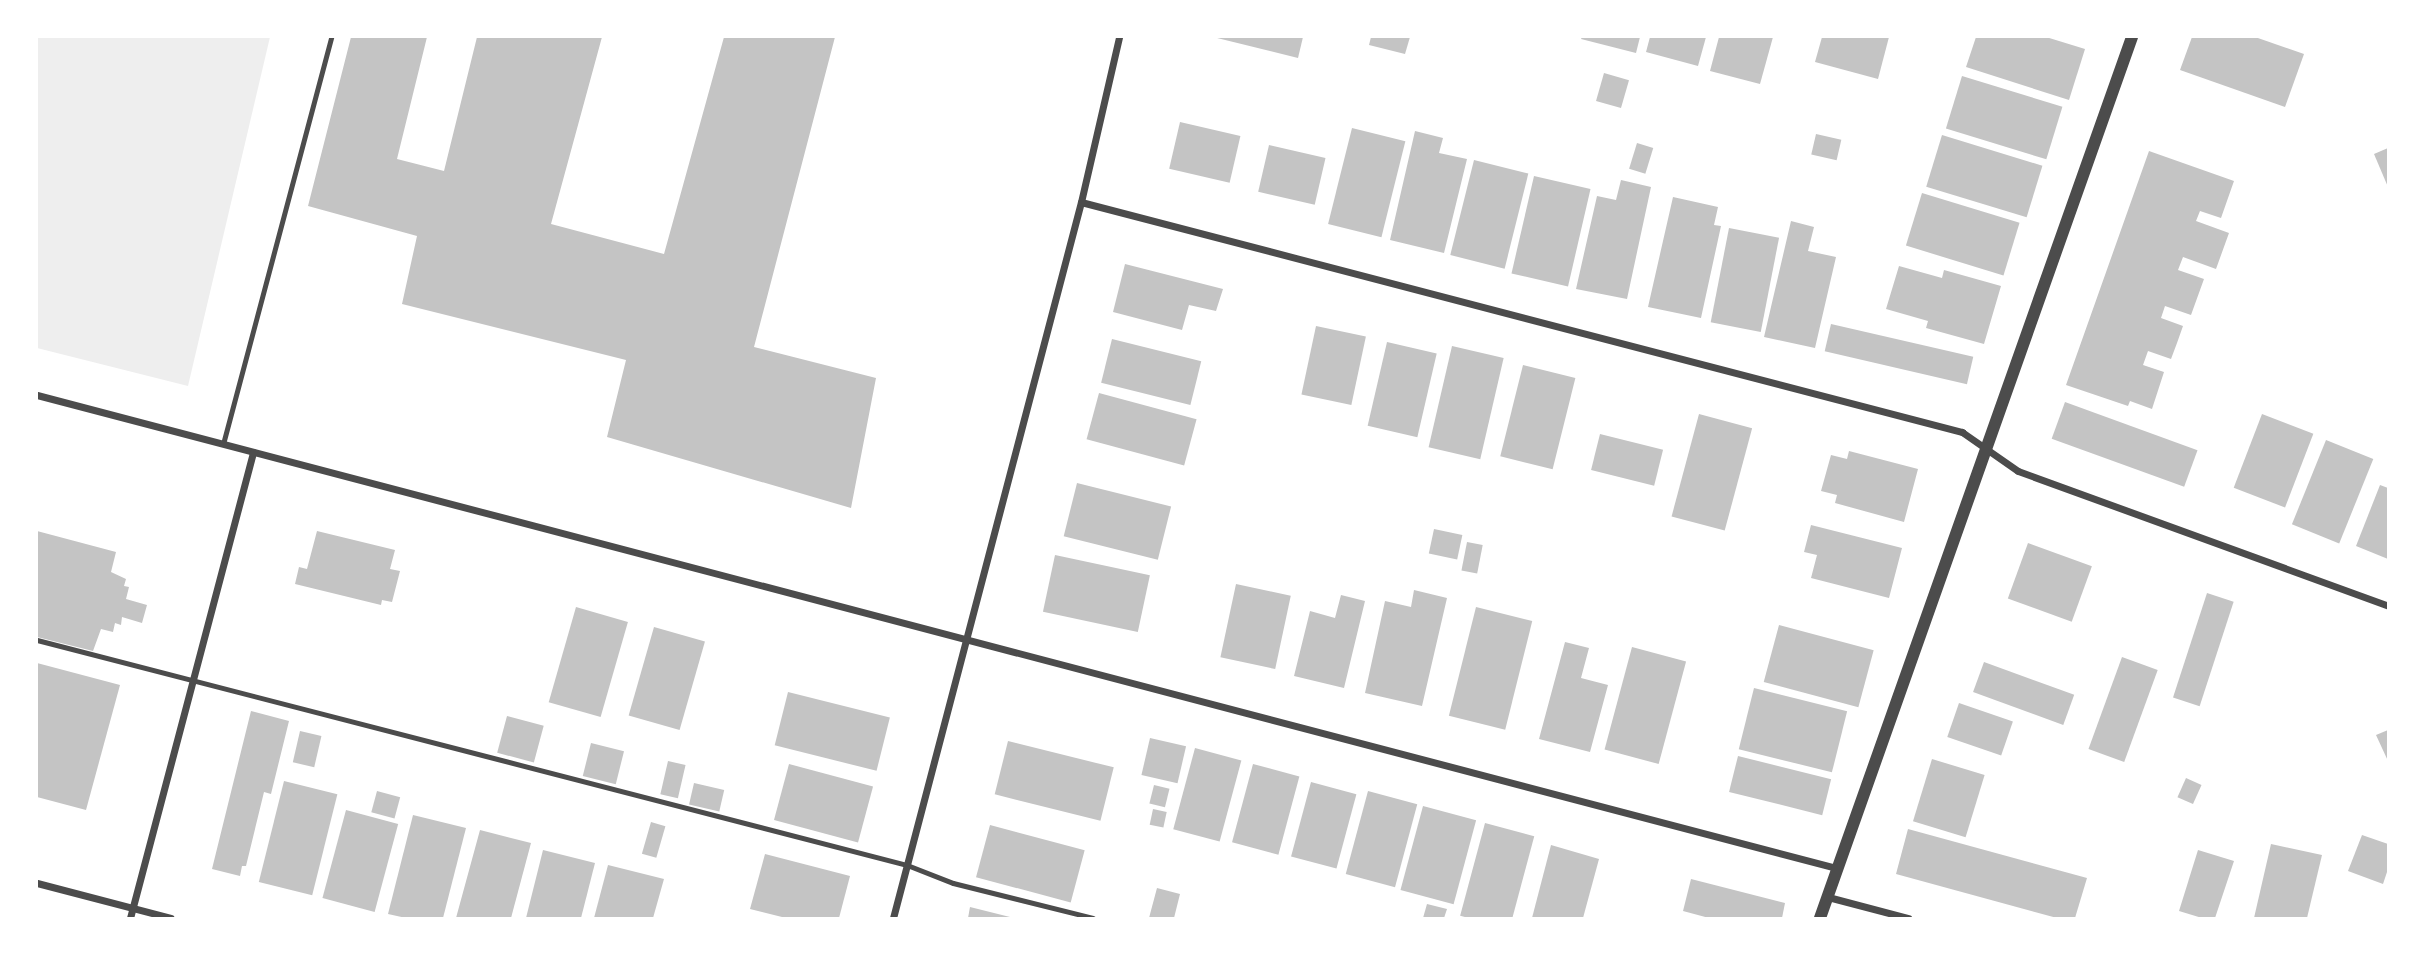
<!DOCTYPE html>
<html>
<head>
<meta charset="utf-8">
<style>
	body { margin:0 }
	#map { position:relative; width:2425px; height:955px; overflow:hidden; background:#fff; font-family:Quicksand,sans-serif }
	div>[style] { position:absolute }
	[style*='--x'] { left:calc(var(--x)*1px); top:calc(var(--y)*1px); width:calc(var(--w)*1px); rotate:calc(var(--a)*1deg) }
	.green>* { inset:0; background:#eee }
	.building>* { inset:0; background:#c4c4c4; transform-origin:0 0 }
	.service>* { height:5px; margin:-2.5px; padding:0 2.5px; transform-origin:2.5px; border-radius:2.5px; background:#4c4c4c }
	.minor>* { height:7px; margin:-3.5px; padding:0 3.5px; transform-origin:3.5px; border-radius:3.5px; background:#4c4c4c }
	.tertiary>* { height:12px; margin:-6px; padding:0 6px; transform-origin:6px; border-radius:6px; background:#4c4c4c }
	span { translate:-50% -50%; white-space:nowrap; text-align:center; line-height:1.15; -webkit-text-stroke:7px #fff; paint-order:stroke }
	.frame { position:absolute; inset:0; border:38px solid #fff; pointer-events:none }
</style>
</head>
<body>
<div id="map">
	<div class="green">
		<i style="clip-path:polygon(37px 37px,270px 37px,188px 386px,37px 348px)"></i>
	</div>
	<div class="building">
		<i style="clip-path:polygon(351px 37px,427px 37px,397px 159px,444px 171px,477px 37px,602px 37px,551px 224px,664px 254px,724px 37px,835px 37px,754px 347px,876px 378px,851px 508px,607px 437px,626px 360px,402px 304px,417px 236px,308px 206px)"></i>
		<i style="clip-path:polygon(1213px 37px,1303px 37px,1298px 58px)"></i>
		<i style="clip-path:polygon(1371px 37px,1410px 37px,1405px 54px,1369px 45px)"></i>
		<i style="clip-path:polygon(1582px 37px,1640px 37px,1636px 53px,1581px 39px)"></i>
		<i style="clip-path:polygon(1650px 37px,1706px 37px,1698px 66px,1646px 52px)"></i>
		<i style="clip-path:polygon(1719px 37px,1773px 37px,1760px 84px,1710px 71px)"></i>
		<i style="clip-path:polygon(1822px 37px,1889px 37px,1878px 79px,1815px 62px)"></i>
		<i style="clip-path:polygon(1976px 37px,2046px 37px,2085px 49px,2069px 100px,1966px 67px)"></i>
		<i style="clip-path:polygon(2192px 37px,2255px 37px,2304px 54px,2285px 107px,2180px 70px)"></i>
		<i style="left:1604px;top:73px;width:26px;height:29px;rotate:16deg"></i>
		<i style="left:1962px;top:76px;width:105px;height:55px;rotate:17deg"></i>
		<i style="left:1180px;top:122px;width:62px;height:48px;rotate:13deg"></i>
		<i style="left:1352px;top:128px;width:55px;height:99px;rotate:14deg"></i>
		<i style="clip-path:polygon(1415px 131px,1443px 138px,1439px 153px,1467px 159px,1444px 253px,1390px 240px)"></i>
		<i style="left:1816px;top:134px;width:26px;height:21px;rotate:13deg"></i>
		<i style="left:1942px;top:135px;width:105px;height:54px;rotate:17deg"></i>
		<i style="left:1637px;top:143px;width:17px;height:27px;rotate:17deg"></i>
		<i style="left:1269px;top:145px;width:58px;height:48px;rotate:13deg"></i>
		<i style="clip-path:polygon(2388px 148px,2388px 187px,2374px 154px)"></i>
		<i style="clip-path:polygon(2149px 151px,2234px 181px,2221px 218px,2200px 211px,2196px 221px,2229px 233px,2216px 269px,2183px 257px,2178px 270px,2204px 279px,2191px 315px,2165px 306px,2161px 318px,2183px 326px,2177px 343px,2171px 359px,2148px 351px,2143px 365px,2164px 372px,2152px 409px,2130px 401px,2128px 406px,2066px 385px)"></i>
		<i style="left:1474px;top:160px;width:56px;height:98px;rotate:14deg"></i>
		<i style="left:1534px;top:176px;width:58px;height:100px;rotate:13deg"></i>
		<i style="clip-path:polygon(1621px 180px,1651px 187px,1627px 299px,1576px 289px,1597px 196px,1616px 200px)"></i>
		<i style="left:1922px;top:193px;width:102px;height:55px;rotate:17deg"></i>
		<i style="clip-path:polygon(1673px 197px,1718px 207px,1714px 225px,1721px 226px,1701px 318px,1648px 307px)"></i>
		<i style="clip-path:polygon(1791px 221px,1814px 227px,1808px 251px,1836px 257px,1815px 348px,1764px 337px)"></i>
		<i style="left:1729px;top:228px;width:51px;height:96px;rotate:11deg"></i>
		<i style="clip-path:polygon(1125px 264px,1223px 289px,1216px 311px,1189px 305px,1182px 330px,1113px 312px)"></i>
		<i style="clip-path:polygon(1899px 266px,1942px 278px,1944px 270px,2001px 286px,1984px 344px,1926px 328px,1928px 321px,1886px 309px)"></i>
		<i style="left:1831px;top:324px;width:146px;height:28px;rotate:13deg"></i>
		<i style="left:1316px;top:326px;width:51px;height:70px;rotate:12deg"></i>
		<i style="left:1112px;top:339px;width:92px;height:45px;rotate:14deg"></i>
		<i style="left:1387px;top:342px;width:51px;height:86px;rotate:13deg"></i>
		<i style="left:1452px;top:346px;width:53px;height:104px;rotate:13deg"></i>
		<i style="left:1523px;top:365px;width:54px;height:94px;rotate:14deg"></i>
		<i style="left:1099px;top:393px;width:101px;height:48px;rotate:15deg"></i>
		<i style="left:2065px;top:402px;width:141px;height:39px;rotate:20deg"></i>
		<i style="left:1699px;top:414px;width:55px;height:106px;rotate:15deg"></i>
		<i style="left:2262px;top:414px;width:55px;height:79px;rotate:21deg"></i>
		<i style="left:1600px;top:434px;width:65px;height:37px;rotate:14deg"></i>
		<i style="left:2326px;top:440px;width:51px;height:91px;rotate:22deg"></i>
		<i style="clip-path:polygon(1849px 451px,1918px 469px,1904px 522px,1835px 503px,1837px 495px,1821px 491px,1831px 455px,1847px 459px)"></i>
		<i style="left:1077px;top:483px;width:97px;height:55px;rotate:14deg"></i>
		<i style="clip-path:polygon(2380px 485px,2388px 488px,2388px 559px,2356px 546px)"></i>
		<i style="clip-path:polygon(1811px 525px,1902px 548px,1889px 598px,1811px 578px,1817px 555px,1804px 552px)"></i>
		<i style="left:1434px;top:529px;width:29px;height:25px;rotate:12deg"></i>
		<i style="clip-path:polygon(37px 531px,116px 552px,111px 572px,126px 579px,124px 586px,129px 587px,126px 599px,147px 605px,142px 623px,122px 617px,121px 625px,115px 623px,113px 632px,101px 629px,93px 651px,37px 637px)"></i>
		<i style="clip-path:polygon(317px 531px,395px 550px,390px 569px,400px 571px,392px 602px,382px 600px,381px 605px,295px 584px,299px 567px,307px 569px)"></i>
		<i style="left:1467px;top:542px;width:16px;height:29px;rotate:11deg"></i>
		<i style="left:2028px;top:543px;width:68px;height:59px;rotate:20deg"></i>
		<i style="left:1055px;top:555px;width:97px;height:58px;rotate:12deg"></i>
		<i style="left:1236px;top:584px;width:56px;height:75px;rotate:12deg"></i>
		<i style="clip-path:polygon(1414px 590px,1447px 598px,1422px 706px,1365px 693px,1385px 601px,1411px 607px)"></i>
		<i style="left:2207px;top:593px;width:28px;height:110px;rotate:18deg"></i>
		<i style="clip-path:polygon(1341px 595px,1365px 601px,1344px 688px,1294px 676px,1310px 611px,1335px 618px)"></i>
		<i style="left:576px;top:607px;width:54px;height:99px;rotate:16deg"></i>
		<i style="left:1476px;top:607px;width:58px;height:112px;rotate:14deg"></i>
		<i style="left:1779px;top:625px;width:98px;height:59px;rotate:15deg"></i>
		<i style="left:654px;top:627px;width:53px;height:92px;rotate:16deg"></i>
		<i style="clip-path:polygon(1565px 642px,1589px 648px,1581px 678px,1608px 685px,1590px 752px,1539px 739px)"></i>
		<i style="left:1632px;top:647px;width:56px;height:106px;rotate:15deg"></i>
		<i style="left:2122px;top:657px;width:38px;height:98px;rotate:20deg"></i>
		<i style="left:1984px;top:662px;width:96px;height:32px;rotate:20deg"></i>
		<i style="clip-path:polygon(37px 663px,120px 685px,86px 810px,37px 797px)"></i>
		<i style="left:1754px;top:688px;width:96px;height:63px;rotate:14deg"></i>
		<i style="left:788px;top:692px;width:105px;height:55px;rotate:14deg"></i>
		<i style="left:1959px;top:703px;width:57px;height:36px;rotate:19deg"></i>
		<i style="clip-path:polygon(251px 711px,289px 721px,271px 794px,264px 792px,246px 866px,242px 866px,240px 876px,212px 869px)"></i>
		<i style="left:507px;top:716px;width:38px;height:38px;rotate:15deg"></i>
		<i style="clip-path:polygon(2388px 730px,2388px 761px,2376px 735px)"></i>
		<i style="left:300px;top:731px;width:22px;height:32px;rotate:13deg"></i>
		<i style="left:1150px;top:738px;width:37px;height:38px;rotate:13deg"></i>
		<i style="left:1008px;top:741px;width:109px;height:55px;rotate:14deg"></i>
		<i style="left:591px;top:743px;width:34px;height:34px;rotate:14deg"></i>
		<i style="left:1195px;top:748px;width:48px;height:84px;rotate:15deg"></i>
		<i style="left:1738px;top:756px;width:96px;height:37px;rotate:14deg"></i>
		<i style="left:1932px;top:759px;width:55px;height:65px;rotate:17deg"></i>
		<i style="left:668px;top:761px;width:18px;height:34px;rotate:13deg"></i>
		<i style="left:789px;top:764px;width:87px;height:58px;rotate:15deg"></i>
		<i style="left:1253px;top:764px;width:48px;height:81px;rotate:15deg"></i>
		<i style="left:2186px;top:778px;width:17px;height:21px;rotate:24deg"></i>
		<i style="left:284px;top:781px;width:55px;height:104px;rotate:14deg"></i>
		<i style="left:1311px;top:782px;width:47px;height:77px;rotate:15deg"></i>
		<i style="left:694px;top:783px;width:31px;height:22px;rotate:13deg"></i>
		<i style="left:1154px;top:785px;width:16px;height:19px;rotate:14deg"></i>
		<i style="left:377px;top:791px;width:24px;height:22px;rotate:15deg"></i>
		<i style="left:1368px;top:791px;width:51px;height:86px;rotate:15deg"></i>
		<i style="left:1423px;top:806px;width:55px;height:87px;rotate:15deg"></i>
		<i style="left:1153px;top:809px;width:14px;height:16px;rotate:12deg"></i>
		<i style="left:346px;top:810px;width:54px;height:91px;rotate:15deg"></i>
		<i style="clip-path:polygon(413px 815px,466px 828px,443px 918px,406px 918px,388px 914px)"></i>
		<i style="left:651px;top:822px;width:15px;height:33px;rotate:16deg"></i>
		<i style="left:1485px;top:823px;width:51px;height:96px;rotate:15deg"></i>
		<i style="left:990px;top:825px;width:98px;height:54px;rotate:15deg"></i>
		<i style="clip-path:polygon(1908px 829px,2087px 878px,2075px 918px,2057px 918px,1896px 874px)"></i>
		<i style="clip-path:polygon(480px 830px,531px 843px,511px 918px,456px 918px)"></i>
		<i style="clip-path:polygon(2362px 835px,2388px 844px,2388px 869px,2383px 884px,2348px 871px)"></i>
		<i style="clip-path:polygon(2271px 844px,2322px 855px,2307px 918px,2254px 918px)"></i>
		<i style="clip-path:polygon(1551px 845px,1599px 859px,1583px 918px,1532px 918px)"></i>
		<i style="clip-path:polygon(543px 850px,595px 863px,581px 918px,526px 918px)"></i>
		<i style="clip-path:polygon(2198px 850px,2234px 861px,2215px 918px,2202px 918px,2179px 911px)"></i>
		<i style="clip-path:polygon(765px 854px,850px 876px,839px 918px,786px 918px,750px 909px)"></i>
		<i style="clip-path:polygon(608px 865px,664px 879px,653px 918px,594px 918px)"></i>
		<i style="clip-path:polygon(1691px 879px,1785px 903px,1782px 918px,1709px 918px,1683px 911px)"></i>
		<i style="clip-path:polygon(1157px 888px,1180px 894px,1174px 918px,1149px 918px)"></i>
		<i style="clip-path:polygon(1427px 904px,1447px 909px,1444px 918px,1423px 918px)"></i>
		<i style="clip-path:polygon(970px 907px,1010px 917px,1009px 918px,968px 918px)"></i>
	</div>
	<div class="service">
		<i style="--x:223;--y:444;--w:421;--a:-75.1"></i>
		<i style="--x:37;--y:640;--w:899;--a:14.5"></i>
		<i style="--x:907;--y:865;--w:49;--a:21.4"></i>
		<i style="--x:953;--y:883;--w:144;--a:14"></i>
	</div>
	<div class="minor">
		<i style="--x:1081;--y:202;--w:911;--a:14.63"></i>
		<i style="--x:1962;--y:432;--w:68;--a:34.9"></i>
		<i style="--x:2018;--y:471;--w:394;--a:20"></i>
		<i style="--x:37;--y:395;--w:1860;--a:14.73"></i>
		<i style="--x:37;--y:883;--w:138;--a:14.6"></i>
		<i style="--x:1828;--y:897;--w:83;--a:14.7"></i>
		<i style="--x:130;--y:918;--w:482;--a:-75.2"></i>
		<i style="--x:893;--y:918;--w:740;--a:-75.29"></i>
		<i style="--x:1081;--y:202;--w:169;--a:-77"></i>
	</div>
	<div class="tertiary">
		<i style="--x:1820;--y:918;--w:935;--a:-70.5"></i>
	</div>
	<div class="frame"></div>
</div>
</body>
</html>
